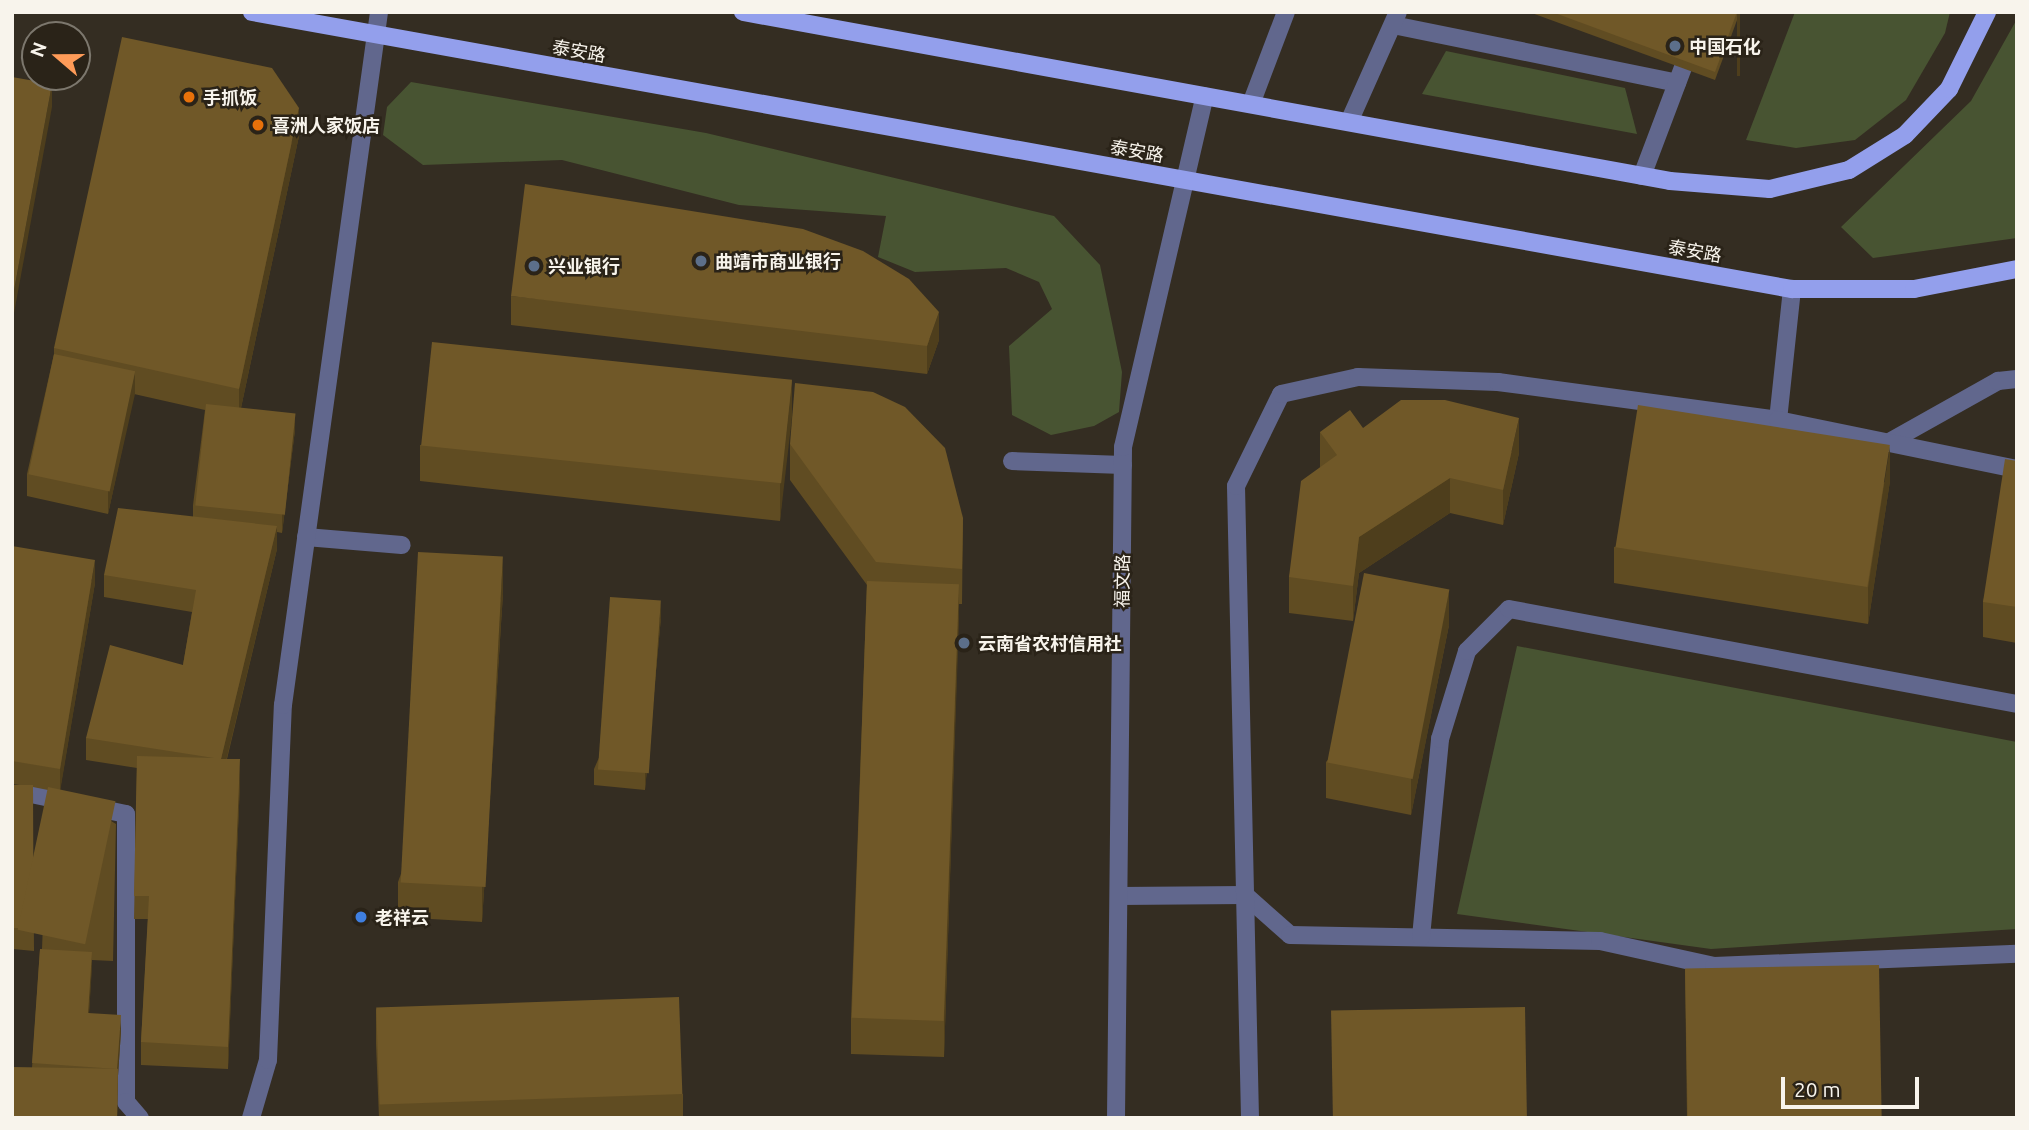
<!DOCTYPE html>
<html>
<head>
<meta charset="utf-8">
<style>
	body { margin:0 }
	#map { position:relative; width:2029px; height:1130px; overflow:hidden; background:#342d22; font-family:Ubuntu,"Noto Sans SC",sans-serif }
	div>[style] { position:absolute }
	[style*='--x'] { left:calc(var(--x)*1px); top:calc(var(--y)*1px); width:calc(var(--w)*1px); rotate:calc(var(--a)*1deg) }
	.green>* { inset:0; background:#485432 }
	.minor>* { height:18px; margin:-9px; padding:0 9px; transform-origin:9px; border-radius:9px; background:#61678d }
	.major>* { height:18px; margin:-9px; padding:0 9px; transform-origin:9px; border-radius:9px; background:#939fec }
	.wall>* { inset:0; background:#604c22 }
	.shaded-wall>* { inset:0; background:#4e3e1c; transform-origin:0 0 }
	.building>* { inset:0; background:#705828; transform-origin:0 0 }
	.dots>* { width:19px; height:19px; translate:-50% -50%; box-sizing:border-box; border:4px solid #2a2318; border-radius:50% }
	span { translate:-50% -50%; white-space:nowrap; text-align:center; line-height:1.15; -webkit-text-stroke:5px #2a2318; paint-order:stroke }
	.poi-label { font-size:18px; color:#f8f4ec; font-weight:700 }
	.left { translate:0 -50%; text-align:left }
	.street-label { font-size:18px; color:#f8f4ec }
	.frame { position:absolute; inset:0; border:14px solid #f8f4ec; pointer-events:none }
	.north { position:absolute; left:21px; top:21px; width:70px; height:70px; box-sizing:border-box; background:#2a2318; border:2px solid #7c776d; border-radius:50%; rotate:290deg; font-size:19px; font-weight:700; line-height:28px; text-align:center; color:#f8f4ec }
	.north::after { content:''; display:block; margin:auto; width:24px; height:32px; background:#fe9b58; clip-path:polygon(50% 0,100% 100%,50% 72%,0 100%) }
	.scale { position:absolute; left:1781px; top:1077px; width:138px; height:32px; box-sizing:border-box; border:4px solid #f8f4ec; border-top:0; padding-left:9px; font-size:21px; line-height:24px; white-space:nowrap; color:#f8f4ec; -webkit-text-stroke:5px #2a2318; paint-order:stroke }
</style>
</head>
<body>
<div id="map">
	<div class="green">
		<i style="clip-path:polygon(1795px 12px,1950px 12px,1945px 33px,1906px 100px,1855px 140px,1796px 148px,1746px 140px)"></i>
		<i style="clip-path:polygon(2017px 19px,2017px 238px,1873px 258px,1841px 227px,1971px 101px)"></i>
		<i style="clip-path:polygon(1446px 51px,1625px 88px,1637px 134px,1422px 94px)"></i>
		<i style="clip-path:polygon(411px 82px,706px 133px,1054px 216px,1100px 265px,1122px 372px,1119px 412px,1094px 426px,1051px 435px,1012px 415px,1009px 346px,1052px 309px,1039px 282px,1006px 268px,915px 272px,878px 257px,886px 216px,739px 205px,562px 160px,423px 165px,383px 135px,387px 107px)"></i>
		<i style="clip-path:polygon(1517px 646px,2017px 742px,2017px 929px,1711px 949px,1457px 914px)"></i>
	</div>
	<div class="minor">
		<i style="--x:1393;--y:25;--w:290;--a:11.5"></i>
		<i style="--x:1251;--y:104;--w:98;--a:-69.2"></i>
		<i style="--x:1349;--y:122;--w:120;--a:-66"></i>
		<i style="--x:1642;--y:176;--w:175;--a:-69.3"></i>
		<i style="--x:1778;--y:420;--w:132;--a:-83.9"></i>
		<i style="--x:1891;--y:441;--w:123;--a:-29.3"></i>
		<i style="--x:1998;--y:381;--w:19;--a:-6"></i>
		<i style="--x:1012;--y:461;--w:111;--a:2.1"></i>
		<i style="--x:306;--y:537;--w:96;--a:4.8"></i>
		<i style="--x:12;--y:798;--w:19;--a:-12"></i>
		<i style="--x:31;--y:794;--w:97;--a:11.9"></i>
		<i style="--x:126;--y:814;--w:288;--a:90"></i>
		<i style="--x:126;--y:1102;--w:21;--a:49"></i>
		<i style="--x:1119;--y:896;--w:126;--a:-0.5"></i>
		<i style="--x:1245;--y:895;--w:60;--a:41.6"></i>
		<i style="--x:1290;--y:935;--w:310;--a:1.1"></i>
		<i style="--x:1600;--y:941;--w:117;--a:12.4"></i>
		<i style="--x:1714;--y:966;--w:303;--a:-2.3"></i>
		<i style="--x:1421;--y:937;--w:199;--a:-84.5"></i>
		<i style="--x:1440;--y:739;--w:92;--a:-72.9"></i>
		<i style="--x:1467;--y:651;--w:59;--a:-45"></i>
		<i style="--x:1509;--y:609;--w:517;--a:10.59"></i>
		<i style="--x:251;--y:1118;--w:60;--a:-73.7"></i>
		<i style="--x:268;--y:1060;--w:355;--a:-87.6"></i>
		<i style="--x:283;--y:705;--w:700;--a:-82.11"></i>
		<i style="--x:1116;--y:1118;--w:671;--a:-89.4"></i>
		<i style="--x:1123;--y:447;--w:360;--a:-76.9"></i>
		<i style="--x:1250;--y:1118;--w:632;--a:-91.27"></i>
		<i style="--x:1236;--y:486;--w:102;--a:-63.9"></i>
		<i style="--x:1281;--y:394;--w:79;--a:-12.4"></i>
		<i style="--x:1358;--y:377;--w:140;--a:2"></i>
		<i style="--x:1498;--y:382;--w:283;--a:7.7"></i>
		<i style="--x:1778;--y:420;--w:244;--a:11.6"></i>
	</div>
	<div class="major">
		<i style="--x:252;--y:12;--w:1565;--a:10.2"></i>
		<i style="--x:1792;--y:289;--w:122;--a:0"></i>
		<i style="--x:1914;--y:289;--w:105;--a:-11"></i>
		<i style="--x:743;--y:12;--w:942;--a:10.33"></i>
		<i style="--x:1670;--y:181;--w:100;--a:4.6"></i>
		<i style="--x:1770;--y:189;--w:81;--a:-13.5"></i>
		<i style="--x:1849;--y:170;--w:66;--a:-32"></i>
		<i style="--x:1905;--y:135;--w:64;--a:-46.3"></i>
		<i style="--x:1949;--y:89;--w:86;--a:-63.7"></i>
	</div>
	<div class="wall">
		<i style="clip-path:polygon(1529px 12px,1740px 12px,1715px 80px)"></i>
		<i style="clip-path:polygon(299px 136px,241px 408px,295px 430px,282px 533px,277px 532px,277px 549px,227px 759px,240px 782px,228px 1069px,141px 1065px,141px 1042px,148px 919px,134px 919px,137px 768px,86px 760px,86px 738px,183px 665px,192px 612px,104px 597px,104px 575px,193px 517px,193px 505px,205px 410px,134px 394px,108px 514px,27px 496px,27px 474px,54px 354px,54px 348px)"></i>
		<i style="clip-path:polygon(511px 296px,939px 340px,927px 374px,511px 325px)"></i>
		<i style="clip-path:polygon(792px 381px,780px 521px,420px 481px,420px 445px)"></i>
		<i style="clip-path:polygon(1363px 428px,1519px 453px,1503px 525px,1450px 513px,1359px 573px,1353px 621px,1289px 613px,1289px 577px,1320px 467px,1320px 432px)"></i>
		<i style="clip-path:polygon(790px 444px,963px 518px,962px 604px,959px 604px,944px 1057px,851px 1054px,851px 1018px,867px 585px,790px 480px)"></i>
		<i style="clip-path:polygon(2017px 461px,2017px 643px,1983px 637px,1983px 602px)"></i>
		<i style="clip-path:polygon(1890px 481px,1868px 624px,1614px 583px,1614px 547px)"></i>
		<i style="clip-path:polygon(12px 546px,95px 583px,60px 790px,116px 824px,113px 961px,92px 960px,89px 1013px,121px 1031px,118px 1076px,117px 1118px,12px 1118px,32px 1068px,40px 949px,42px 949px,48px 790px,33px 787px,34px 951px,13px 949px,12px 995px,12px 789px,27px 786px,12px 784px)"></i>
		<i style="clip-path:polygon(503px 593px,482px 922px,398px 917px,398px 882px)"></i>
		<i style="clip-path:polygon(661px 617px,645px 790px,594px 785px,594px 769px)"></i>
		<i style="clip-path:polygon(1449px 625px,1411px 815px,1326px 798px,1326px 762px)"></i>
		<i style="clip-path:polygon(1685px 969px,1881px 1118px,1687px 1118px)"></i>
		<i style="clip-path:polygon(376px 1009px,683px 1094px,683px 1118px,379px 1118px,376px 1044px)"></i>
	</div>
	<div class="shaded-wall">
		<i style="left:1737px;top:12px;width:3px;height:64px"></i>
		<i style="clip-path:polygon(52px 84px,52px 107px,12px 324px,12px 301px)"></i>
		<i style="clip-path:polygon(299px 108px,299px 136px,239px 417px,239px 389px)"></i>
		<i style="clip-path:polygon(939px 312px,939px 340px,927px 374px,927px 346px)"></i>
		<i style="clip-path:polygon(135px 371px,135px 394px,108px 514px,108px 491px)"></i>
		<i style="clip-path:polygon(792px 381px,792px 417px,780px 521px,780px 485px)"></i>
		<i style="clip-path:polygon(295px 414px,295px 430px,282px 533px,282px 516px)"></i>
		<i style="clip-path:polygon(1519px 418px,1519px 453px,1503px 525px,1503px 490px)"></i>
		<i style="clip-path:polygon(1890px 446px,1890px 481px,1868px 624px,1868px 588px)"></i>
		<i style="clip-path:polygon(1450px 478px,1450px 513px,1359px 573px,1353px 621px,1353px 586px,1359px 537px)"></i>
		<i style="clip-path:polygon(277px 526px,277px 549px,221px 782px,221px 759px)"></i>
		<i style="clip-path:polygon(503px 557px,503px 593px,482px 922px,482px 887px)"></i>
		<i style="clip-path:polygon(95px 560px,95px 583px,60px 792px,60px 769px)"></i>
		<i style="clip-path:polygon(959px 585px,959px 620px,944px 1057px,944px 1021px)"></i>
		<i style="clip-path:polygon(1449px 590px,1449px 625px,1411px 815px,1411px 779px)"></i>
		<i style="clip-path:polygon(661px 601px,661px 617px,645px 790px,645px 774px)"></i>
		<i style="clip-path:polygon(240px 759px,240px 782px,228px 1069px,228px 1047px)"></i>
		<i style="clip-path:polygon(92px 952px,92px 968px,88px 1029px,88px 1013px)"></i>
		<i style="clip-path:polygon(121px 1015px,121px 1031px,118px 1076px,117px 1118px,117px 1069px)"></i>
	</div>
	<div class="building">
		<i style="clip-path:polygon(1552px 12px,1737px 12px,1715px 72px)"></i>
		<i style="clip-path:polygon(122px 37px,272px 68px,299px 108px,239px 389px,54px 348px)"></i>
		<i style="clip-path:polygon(12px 77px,52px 84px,12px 301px)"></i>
		<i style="clip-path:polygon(525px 184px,803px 229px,863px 251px,909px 279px,939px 312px,927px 346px,511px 296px)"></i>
		<i style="left:432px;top:342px;width:362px;height:104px;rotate:6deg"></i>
		<i style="left:54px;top:354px;width:83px;height:123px;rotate:12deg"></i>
		<i style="clip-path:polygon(795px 383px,873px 392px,905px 407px,945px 448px,963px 518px,962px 569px,876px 562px,790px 444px)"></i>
		<i style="clip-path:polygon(1401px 400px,1445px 400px,1519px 418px,1503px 490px,1450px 478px,1359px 537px,1353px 586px,1289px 577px,1301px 481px,1337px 455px,1320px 432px,1350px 410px,1363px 428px)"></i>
		<i style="left:206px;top:404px;width:90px;height:102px;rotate:6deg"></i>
		<i style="left:1638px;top:405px;width:255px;height:144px;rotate:9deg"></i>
		<i style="clip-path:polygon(2005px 459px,2017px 461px,2017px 607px,1983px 602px)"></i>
		<i style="clip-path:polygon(118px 508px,277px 526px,221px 759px,240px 759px,228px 1047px,141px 1042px,149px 896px,134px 896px,137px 756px,214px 758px,86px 738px,110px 645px,183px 665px,196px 590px,104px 575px)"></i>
		<i style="clip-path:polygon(12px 546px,95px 560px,60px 769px,12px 761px)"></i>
		<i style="left:418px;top:552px;width:85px;height:331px;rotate:3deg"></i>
		<i style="left:1364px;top:573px;width:87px;height:193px;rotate:11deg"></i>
		<i style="left:867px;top:581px;width:92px;height:437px;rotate:2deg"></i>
		<i style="left:610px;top:597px;width:51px;height:173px;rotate:4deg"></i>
		<i style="left:33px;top:785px;width:143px;height:21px;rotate:90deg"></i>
		<i style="left:48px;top:787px;width:69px;height:146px;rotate:12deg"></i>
		<i style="clip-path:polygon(40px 949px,92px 952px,88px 1013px,121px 1015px,117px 1069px,32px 1063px)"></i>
		<i style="left:1879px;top:965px;width:153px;height:194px;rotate:89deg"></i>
		<i style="left:679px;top:997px;width:97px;height:303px;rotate:88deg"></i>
		<i style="left:1525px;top:1007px;width:111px;height:194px;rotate:89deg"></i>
		<i style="left:12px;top:1067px;width:106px;height:51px;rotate:1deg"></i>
	</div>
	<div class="dots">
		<i style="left:1675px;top:46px;background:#5c6f8a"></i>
		<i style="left:189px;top:97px;background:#e8710a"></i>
		<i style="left:258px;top:125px;background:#e8710a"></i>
		<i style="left:701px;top:261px;background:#5c6f8a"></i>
		<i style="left:534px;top:266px;background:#5c6f8a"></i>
		<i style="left:964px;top:643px;background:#5c6f8a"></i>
		<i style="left:361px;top:917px;background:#3f7fe0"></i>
	</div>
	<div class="poi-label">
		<span class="left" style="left:1689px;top:46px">中国石化</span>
		<span class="left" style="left:203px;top:97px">手抓饭</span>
		<span class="left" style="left:272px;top:125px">喜洲人家饭店</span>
		<span class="left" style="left:715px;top:261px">曲靖市商业银行</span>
		<span class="left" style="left:548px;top:266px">兴业银行</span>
		<span class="left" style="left:978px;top:643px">云南省农村信用社</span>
		<span class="left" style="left:375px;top:917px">老祥云</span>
	</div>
	<div class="street-label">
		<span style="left:579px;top:51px;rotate:10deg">泰安路</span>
		<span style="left:1137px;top:151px;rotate:10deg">泰安路</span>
		<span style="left:1695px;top:251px;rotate:10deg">泰安路</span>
		<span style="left:1122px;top:581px;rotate:-89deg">福文路</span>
	</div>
	<div class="frame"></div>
	<div class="north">N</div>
	<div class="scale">20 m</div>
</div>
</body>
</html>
